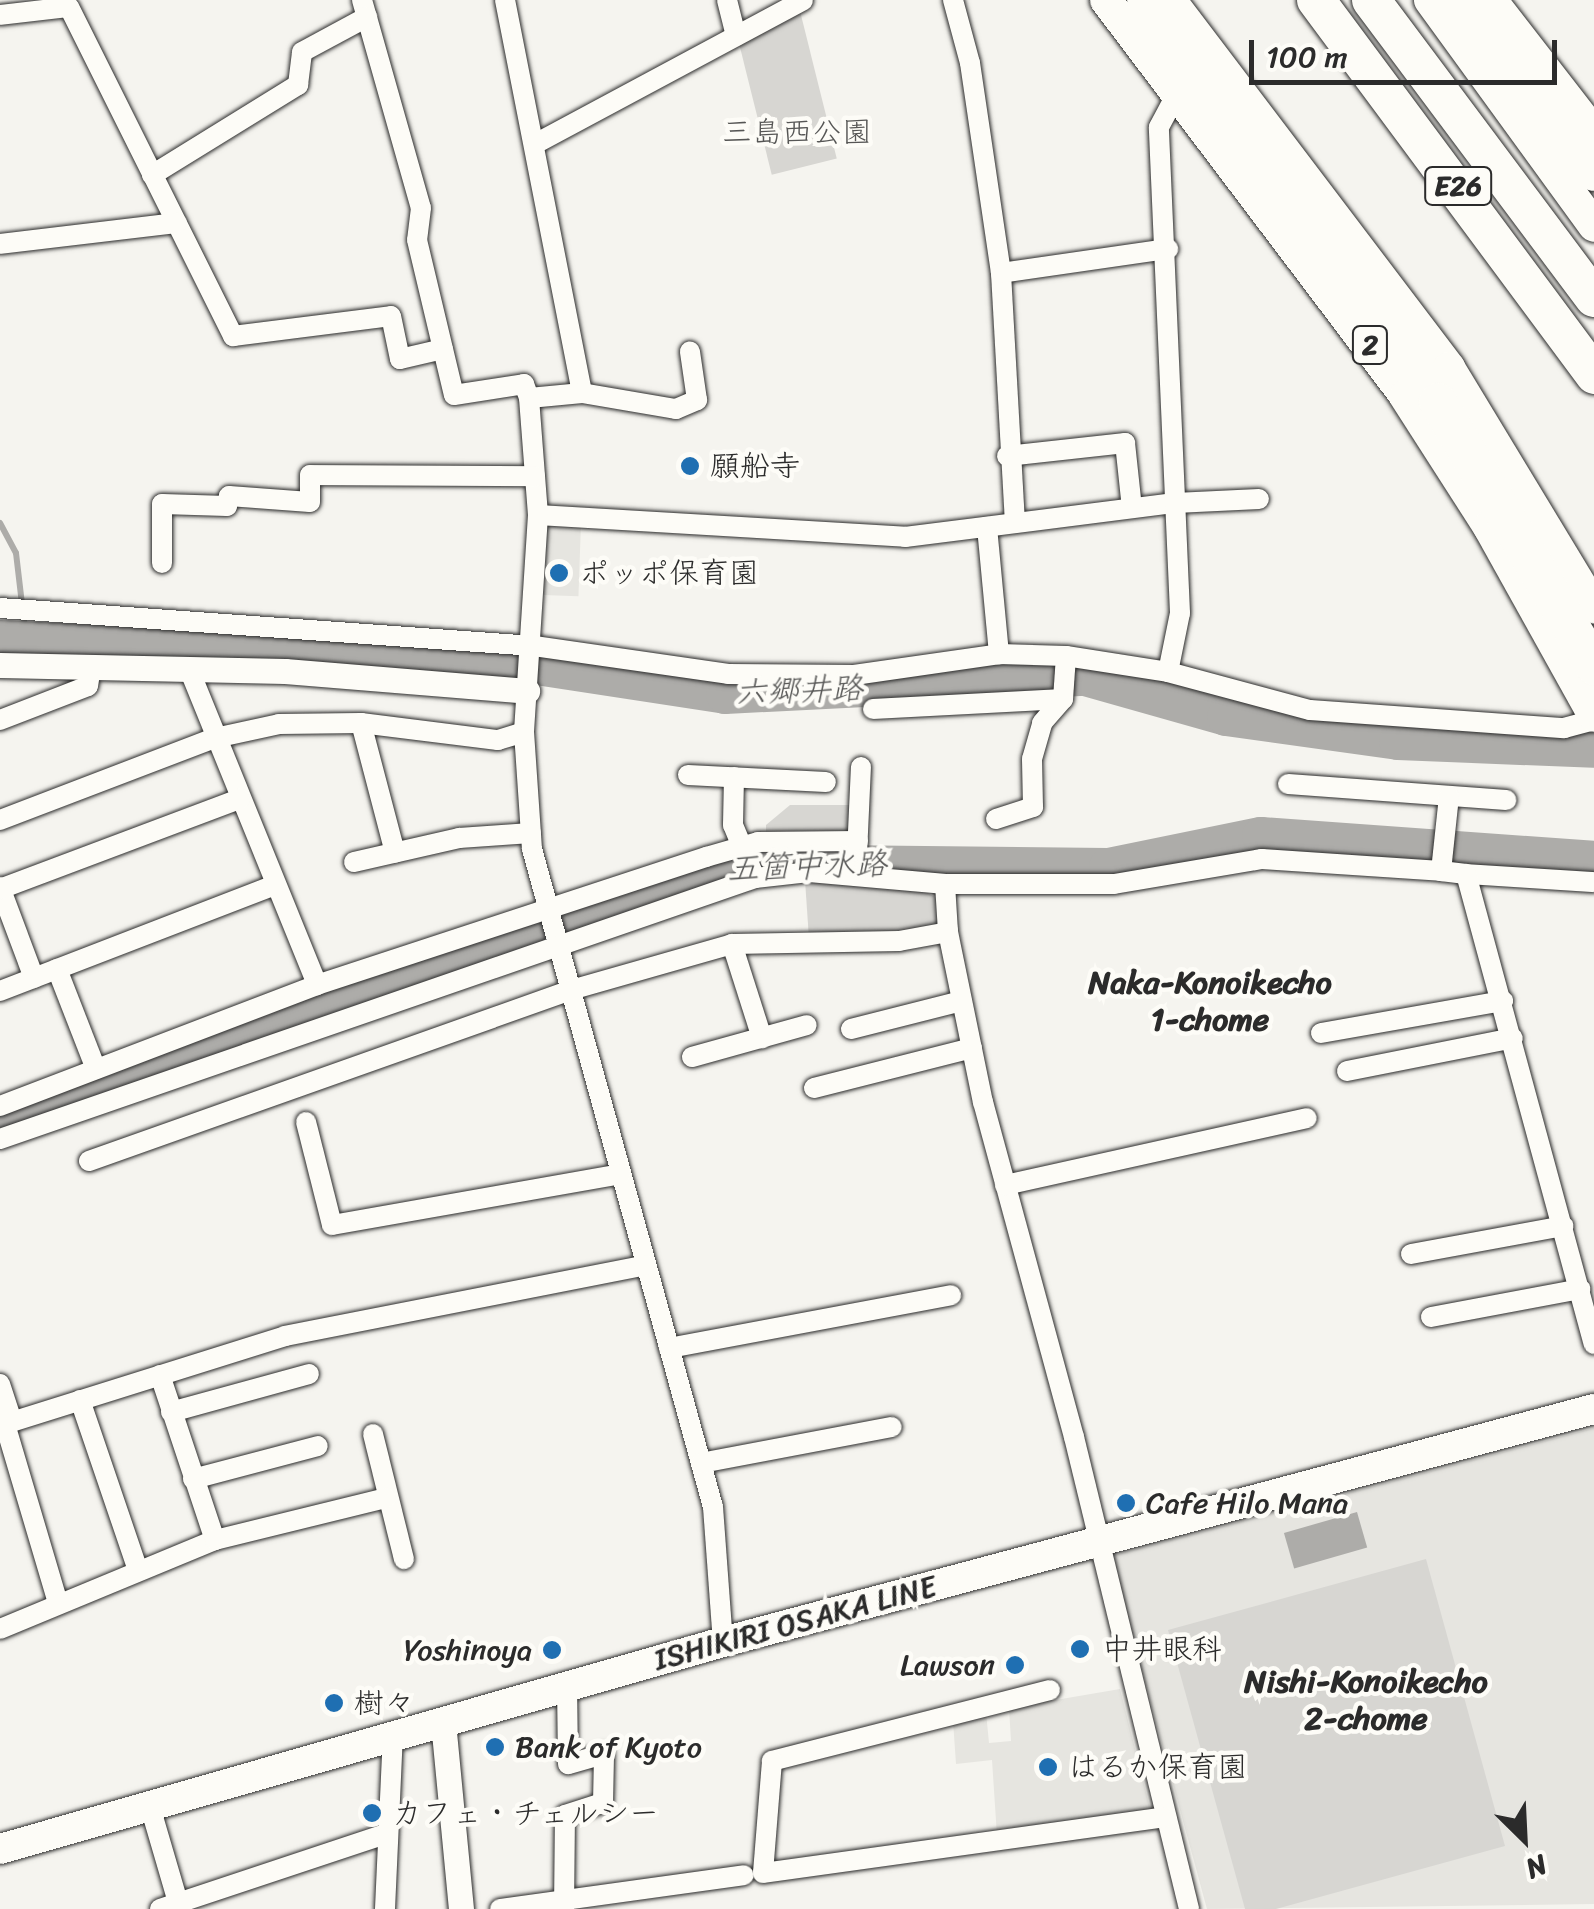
<!DOCTYPE html>
<html>
<head>
<meta charset="utf-8">
<style>
	body { margin:0 }
	#map { position:relative; width:1594px; height:1909px; overflow:hidden; background:#f5f4ef; font-family:Sriracha,"Klee One",sans-serif }
	div>[style] { position:absolute }
	[style*='--x'] { left:calc(var(--x)*1px); top:calc(var(--y)*1px); width:calc(var(--w)*1px); rotate:calc(var(--a)*1deg) }
	.built>* { inset:0; background:#e6e5e0; transform-origin:0 0 }
	.green>* { inset:0; background:#d7d6d2; transform-origin:0 0 }
	.water>* { inset:0; background:#adaca9; transform-origin:0 0 }
	.stream>* { height:6px; margin:-3px; padding:0 3px; transform-origin:3px; border-radius:3px; background:#adaca9 }
	.river>* { height:38px; margin:-19px; padding:0 19px; transform-origin:19px; border-radius:19px; background:#adaca9 }
	.roads { filter:drop-shadow(0 0 2px #2b2b2b) drop-shadow(0 0 2px #2b2b2b) }
	.minor>* { height:20px; margin:-10px; padding:0 10px; transform-origin:10px; border-radius:10px; background:#fdfcf7 }
	.tertiary>* { height:25px; margin:-12.5px; padding:0 12.5px; transform-origin:12.5px; border-radius:12.5px; background:#fdfcf7 }
	.secondary>* { height:30px; margin:-15px; padding:0 15px; transform-origin:15px; border-radius:15px; background:#fdfcf7 }
	.primary>* { height:32px; margin:-16px; padding:0 16px; transform-origin:16px; border-radius:16px; background:#fdfcf7 }
	.motorway>* { height:38px; margin:-19px; padding:0 19px; transform-origin:19px; border-radius:19px; background:#fdfcf7 }
	.dots>* { width:28px; height:28px; translate:-50% -50%; box-sizing:border-box; border:5px solid #fdfcf7; border-radius:50% }
	span { translate:-50% -50%; white-space:nowrap; text-align:center; line-height:1.15; -webkit-text-stroke:9px #fdfcf7; paint-order:stroke }
	.shield-label span { padding:2px 8px; background:#fdfcf7; border:2px solid; border-radius:8px; -webkit-text-stroke-width:0 }
	.shield-label { font-size:28px; color:#2b2b2b; font-weight:700 }
	.park-label { font-size:30px; color:#565655 }
	.poi-label { font-size:30px; color:#2b2b2b }
	.left { translate:0 -50%; text-align:left }
	.right { translate:-100% -50%; text-align:right }
	.street-label { font-size:30px; color:#2b2b2b }
	.water-label { font-size:32px; color:#585857; font-style:italic }
	.neighbourhood-label { font-size:32px; color:#2b2b2b; font-weight:700 }
	.north { position:absolute; left:1474px; top:1789px; width:100px; height:100px; -webkit-text-stroke:8px #fdfcf7; paint-order:stroke; rotate:156deg; font-size:28px; font-weight:700; line-height:40px; text-align:center; color:#2b2b2b }
	.north::after { content:''; display:block; margin:auto; width:35px; height:45px; background:#2b2b2b; clip-path:polygon(50% 0,100% 100%,50% 72%,0 100%) }
	.scale { position:absolute; left:1249px; top:40px; width:308px; height:45px; box-sizing:border-box; border:5px solid #2b2b2b; border-top:0; padding-left:12px; font-size:30px; line-height:35px; white-space:nowrap; color:#2b2b2b; -webkit-text-stroke:8px #fdfcf7; paint-order:stroke }
</style>
</head>
<body>
<div id="map">
	<div class="built">
		<i style="left:545px;top:522px;width:36px;height:73px;rotate:2deg"></i>
		<i style="clip-path:polygon(1594px 1428px,1594px 1904px,1207px 1909px,1111px 1556px)"></i>
		<i style="clip-path:polygon(1120px 1689px,1151px 1812px,997px 1836px,992px 1760px,956px 1764px,953px 1721px,986px 1712px,989px 1743px,1011px 1741px,1009px 1708px)"></i>
	</div>
	<div class="green">
		<i style="left:800px;top:11px;width:152px;height:67px;rotate:76deg"></i>
		<i style="clip-path:polygon(790px 805px,849px 805px,849px 838px,766px 838px,766px 825px)"></i>
		<i style="clip-path:polygon(805px 880px,918px 888px,937px 898px,939px 926px,809px 939px)"></i>
		<i style="clip-path:polygon(1426px 1559px,1505px 1846px,1276px 1909px,1245px 1909px,1168px 1630px)"></i>
	</div>
	<div class="water">
		<i style="left:1357px;top:1512px;width:37px;height:76px;rotate:74deg"></i>
	</div>
	<div class="stream">
		<i style="--x:0;--y:523;--w:34;--a:62"></i>
		<i style="--x:16;--y:553;--w:86;--a:83.3"></i>
	</div>
	<div class="river">
		<i style="--x:0;--y:639;--w:531;--a:2.81"></i>
		<i style="--x:530;--y:665;--w:197;--a:8.7"></i>
		<i style="--x:725;--y:695;--w:360;--a:-2.9"></i>
		<i style="--x:1085;--y:677;--w:147;--a:15.8"></i>
		<i style="--x:1226;--y:717;--w:174;--a:7.9"></i>
		<i style="--x:1398;--y:741;--w:196;--a:2.3"></i>
		<i style="--x:0;--y:1121;--w:590;--a:-20.12"></i>
		<i style="--x:554;--y:918;--w:190;--a:-16.8"></i>
		<i style="--x:736;--y:863;--w:372;--a:0.6"></i>
		<i style="--x:1108;--y:867;--w:156;--a:-11.5"></i>
		<i style="--x:1261;--y:836;--w:334;--a:4.1"></i>
	</div>
	<div class="roads">
		<div class="minor">
			<i style="--x:362;--y:0;--w:216;--a:74.2"></i>
			<i style="--x:421;--y:208;--w:32;--a:97"></i>
			<i style="--x:417;--y:240;--w:159;--a:76.6"></i>
			<i style="--x:454;--y:395;--w:71;--a:-8.9"></i>
			<i style="--x:524;--y:384;--w:15;--a:70"></i>
			<i style="--x:505;--y:0;--w:400;--a:78.9"></i>
			<i style="--x:582;--y:393;--w:53;--a:174.6"></i>
			<i style="--x:529;--y:398;--w:117;--a:85.6"></i>
			<i style="--x:538;--y:515;--w:217;--a:93.7"></i>
			<i style="--x:524;--y:732;--w:117;--a:86.1"></i>
			<i style="--x:532;--y:849;--w:682;--a:74.62"></i>
			<i style="--x:713;--y:1507;--w:135;--a:85.8"></i>
			<i style="--x:727;--y:0;--w:37;--a:76"></i>
			<i style="--x:953;--y:0;--w:65;--a:74.9"></i>
			<i style="--x:970;--y:63;--w:212;--a:81.6"></i>
			<i style="--x:1001;--y:273;--w:250;--a:86.8"></i>
			<i style="--x:0;--y:15;--w:69;--a:-6.6"></i>
			<i style="--x:69;--y:7;--w:368;--a:63.5"></i>
			<i style="--x:233;--y:336;--w:159;--a:-7.2"></i>
			<i style="--x:391;--y:316;--w:44;--a:78.2"></i>
			<i style="--x:400;--y:359;--w:44;--a:-13.1"></i>
			<i style="--x:535;--y:144;--w:304;--a:-28.2"></i>
			<i style="--x:152;--y:175;--w:172;--a:-31.7"></i>
			<i style="--x:298;--y:85;--w:33;--a:-83"></i>
			<i style="--x:302;--y:52;--w:74;--a:-28.3"></i>
			<i style="--x:0;--y:244;--w:178;--a:-6.8"></i>
			<i style="--x:1001;--y:273;--w:169;--a:-8.2"></i>
			<i style="--x:582;--y:393;--w:95;--a:9.7"></i>
			<i style="--x:676;--y:409;--w:23;--a:-23"></i>
			<i style="--x:697;--y:400;--w:49;--a:-98.3"></i>
			<i style="--x:1007;--y:456;--w:119;--a:-6.3"></i>
			<i style="--x:1125;--y:443;--w:65;--a:83.9"></i>
			<i style="--x:538;--y:515;--w:368;--a:3.4"></i>
			<i style="--x:905;--y:537;--w:272;--a:-7.2"></i>
			<i style="--x:1175;--y:503;--w:84;--a:-2.7"></i>
			<i style="--x:987;--y:527;--w:128;--a:84.6"></i>
			<i style="--x:162;--y:563;--w:59;--a:-90"></i>
			<i style="--x:162;--y:504;--w:65;--a:1.8"></i>
			<i style="--x:227;--y:506;--w:10;--a:-79"></i>
			<i style="--x:229;--y:496;--w:81;--a:4.2"></i>
			<i style="--x:310;--y:502;--w:27;--a:-90"></i>
			<i style="--x:310;--y:475;--w:225;--a:0.3"></i>
			<i style="--x:0;--y:608;--w:535;--a:4.07"></i>
			<i style="--x:534;--y:646;--w:196;--a:8.2"></i>
			<i style="--x:728;--y:674;--w:126;--a:0.5"></i>
			<i style="--x:854;--y:675;--w:147;--a:-8.2"></i>
			<i style="--x:999;--y:654;--w:67;--a:1.7"></i>
			<i style="--x:1066;--y:656;--w:103;--a:8.9"></i>
			<i style="--x:1168;--y:672;--w:147;--a:15"></i>
			<i style="--x:1310;--y:710;--w:255;--a:4.1"></i>
			<i style="--x:1564;--y:728;--w:31;--a:-15"></i>
			<i style="--x:189;--y:669;--w:341;--a:67.9"></i>
			<i style="--x:1168;--y:672;--w:60;--a:-78.5"></i>
			<i style="--x:1180;--y:613;--w:486;--a:-92.5"></i>
			<i style="--x:1159;--y:127;--w:40;--a:-62"></i>
			<i style="--x:873;--y:709;--w:190;--a:-3"></i>
			<i style="--x:0;--y:720;--w:94;--a:-21.1"></i>
			<i style="--x:88;--y:686;--w:20;--a:-81"></i>
			<i style="--x:361;--y:723;--w:134;--a:75.3"></i>
			<i style="--x:688;--y:775;--w:138;--a:2.9"></i>
			<i style="--x:734;--y:777;--w:48;--a:91.2"></i>
			<i style="--x:733;--y:825;--w:57;--a:67.5"></i>
			<i style="--x:1288;--y:784;--w:219;--a:4.2"></i>
			<i style="--x:996;--y:819;--w:39;--a:-18"></i>
			<i style="--x:1033;--y:807;--w:48;--a:-91.2"></i>
			<i style="--x:1032;--y:759;--w:37;--a:-74"></i>
			<i style="--x:1042;--y:723;--w:32;--a:-49"></i>
			<i style="--x:1063;--y:699;--w:43;--a:-86"></i>
			<i style="--x:0;--y:820;--w:230;--a:-20.9"></i>
			<i style="--x:215;--y:738;--w:66;--a:-12.3"></i>
			<i style="--x:279;--y:724;--w:82;--a:-0.7"></i>
			<i style="--x:361;--y:723;--w:138;--a:7.1"></i>
			<i style="--x:498;--y:740;--w:27;--a:-17"></i>
			<i style="--x:354;--y:862;--w:108;--a:-12.9"></i>
			<i style="--x:459;--y:838;--w:72;--a:-4"></i>
			<i style="--x:1441;--y:871;--w:75;--a:-83.9"></i>
			<i style="--x:1466;--y:874;--w:128;--a:3.6"></i>
			<i style="--x:856;--y:876;--w:109;--a:-87.4"></i>
			<i style="--x:945;--y:884;--w:48;--a:86.4"></i>
			<i style="--x:0;--y:887;--w:97;--a:69.5"></i>
			<i style="--x:0;--y:889;--w:256;--a:-20.6"></i>
			<i style="--x:732;--y:944;--w:99;--a:72.3"></i>
			<i style="--x:57;--y:969;--w:107;--a:68.7"></i>
			<i style="--x:0;--y:991;--w:295;--a:-21.1"></i>
			<i style="--x:851;--y:1029;--w:114;--a:-14.2"></i>
			<i style="--x:1321;--y:1033;--w:185;--a:-10"></i>
			<i style="--x:692;--y:1057;--w:119;--a:-15.5"></i>
			<i style="--x:1347;--y:1071;--w:169;--a:-11.2"></i>
			<i style="--x:814;--y:1088;--w:163;--a:-14.2"></i>
			<i style="--x:0;--y:1106;--w:339;--a:-20.9"></i>
			<i style="--x:317;--y:985;--w:410;--a:-18.2"></i>
			<i style="--x:706;--y:857;--w:54;--a:-16.1"></i>
			<i style="--x:758;--y:842;--w:100;--a:-0.6"></i>
			<i style="--x:306;--y:1122;--w:106;--a:75.8"></i>
			<i style="--x:332;--y:1225;--w:293;--a:-10"></i>
			<i style="--x:0;--y:1139;--w:799;--a:-19.07"></i>
			<i style="--x:755;--y:878;--w:54;--a:-6.3"></i>
			<i style="--x:809;--y:872;--w:137;--a:5"></i>
			<i style="--x:945;--y:884;--w:169;--a:0"></i>
			<i style="--x:1114;--y:884;--w:150;--a:-9.6"></i>
			<i style="--x:1262;--y:859;--w:179;--a:3.8"></i>
			<i style="--x:1441;--y:871;--w:25;--a:7"></i>
			<i style="--x:1466;--y:874;--w:487;--a:74.8"></i>
			<i style="--x:89;--y:1161;--w:511;--a:-19.53"></i>
			<i style="--x:571;--y:990;--w:167;--a:-15.9"></i>
			<i style="--x:732;--y:944;--w:167;--a:-1"></i>
			<i style="--x:899;--y:941;--w:50;--a:-10.4"></i>
			<i style="--x:948;--y:932;--w:174;--a:78.4"></i>
			<i style="--x:983;--y:1102;--w:347;--a:74.8"></i>
			<i style="--x:1074;--y:1437;--w:486;--a:76.3"></i>
			<i style="--x:1005;--y:1185;--w:309;--a:-12.5"></i>
			<i style="--x:1411;--y:1254;--w:155;--a:-10.4"></i>
			<i style="--x:1431;--y:1317;--w:152;--a:-10.6"></i>
			<i style="--x:669;--y:1348;--w:287;--a:-10.6"></i>
			<i style="--x:160;--y:1375;--w:174;--a:71.6"></i>
			<i style="--x:0;--y:1384;--w:39;--a:72"></i>
			<i style="--x:80;--y:1400;--w:180;--a:71.2"></i>
			<i style="--x:171;--y:1412;--w:143;--a:-15.4"></i>
			<i style="--x:373;--y:1434;--w:129;--a:76.1"></i>
			<i style="--x:701;--y:1463;--w:194;--a:-10.7"></i>
			<i style="--x:193;--y:1479;--w:129;--a:-14.8"></i>
			<i style="--x:58;--y:1603;--w:187;--a:-106.5"></i>
			<i style="--x:5;--y:1424;--w:294;--a:-17.4"></i>
			<i style="--x:285;--y:1336;--w:368;--a:-11.1"></i>
			<i style="--x:0;--y:1629;--w:233;--a:-22.5"></i>
			<i style="--x:215;--y:1540;--w:176;--a:-13.8"></i>
			<i style="--x:1050;--y:1690;--w:287;--a:165.7"></i>
			<i style="--x:772;--y:1761;--w:112;--a:94.6"></i>
			<i style="--x:763;--y:1873;--w:405;--a:-7.9"></i>
			<i style="--x:149;--y:1803;--w:110;--a:73.7"></i>
			<i style="--x:160;--y:1909;--w:240;--a:-18.4"></i>
			<i style="--x:385;--y:1909;--w:174;--a:-87.4"></i>
			<i style="--x:500;--y:1909;--w:246;--a:-7.9"></i>
			<i style="--x:564;--y:1909;--w:94;--a:-89.4"></i>
			<i style="--x:565;--y:1815;--w:40;--a:-18"></i>
			<i style="--x:603;--y:1803;--w:49;--a:-88.8"></i>
			<i style="--x:604;--y:1754;--w:37;--a:164"></i>
			<i style="--x:568;--y:1764;--w:77;--a:-90.7"></i>
		</div>
		<div class="tertiary">
			<i style="--x:0;--y:665;--w:285;--a:1.2"></i>
			<i style="--x:285;--y:671;--w:243;--a:4.7"></i>
			<i style="--x:443;--y:1722;--w:188;--a:84.5"></i>
		</div>
		<div class="secondary">
			<i style="--x:0;--y:1849;--w:752;--a:-15.98"></i>
			<i style="--x:723;--y:1642;--w:902;--a:-14.98"></i>
		</div>
		<div class="primary">
			<i style="--x:1106;--y:0;--w:496;--a:52.9"></i>
			<i style="--x:1405;--y:396;--w:156;--a:57.3"></i>
			<i style="--x:1489;--y:527;--w:216;--a:60.9"></i>
			<i style="--x:1170;--y:0;--w:462;--a:52.8"></i>
			<i style="--x:1449;--y:368;--w:280;--a:58.8"></i>
			<i style="--x:1430;--y:0;--w:279;--a:54"></i>
			<i style="--x:1491;--y:0;--w:168;--a:52.2"></i>
		</div>
		<div class="motorway">
			<i style="--x:1146;--y:0;--w:497;--a:54"></i>
			<i style="--x:1438;--y:402;--w:307;--a:59.4"></i>
			<i style="--x:1316;--y:0;--w:467;--a:53.4"></i>
			<i style="--x:1371;--y:0;--w:372;--a:53.2"></i>
			<i style="--x:1463;--y:0;--w:216;--a:52.7"></i>
		</div>
	</div>
	<div class="dots">
		<i style="left:690px;top:466px;background:#1f6fb2"></i>
		<i style="left:559px;top:573px;background:#1f6fb2"></i>
		<i style="left:1126px;top:1503px;background:#1f6fb2"></i>
		<i style="left:1080px;top:1649px;background:#1f6fb2"></i>
		<i style="left:552px;top:1650px;background:#1f6fb2"></i>
		<i style="left:1015px;top:1665px;background:#1f6fb2"></i>
		<i style="left:334px;top:1703px;background:#1f6fb2"></i>
		<i style="left:495px;top:1747px;background:#1f6fb2"></i>
		<i style="left:1048px;top:1767px;background:#1f6fb2"></i>
		<i style="left:372px;top:1813px;background:#1f6fb2"></i>
	</div>
	<div class="shield-label">
		<span style="left:1458px;top:186px">E26</span>
		<span style="left:1370px;top:345px">2</span>
	</div>
	<div class="park-label">
		<span style="left:797px;top:132px">三島西公園</span>
	</div>
	<div class="poi-label">
		<span class="left" style="left:710px;top:466px">願船寺</span>
		<span class="left" style="left:579px;top:573px">ポッポ保育園</span>
		<span class="left" style="left:1146px;top:1503px">Cafe Hilo Mana</span>
		<span class="left" style="left:1102px;top:1649px">中井眼科</span>
		<span class="right" style="left:532px;top:1650px">Yoshinoya</span>
		<span class="right" style="left:995px;top:1665px">Lawson</span>
		<span class="left" style="left:354px;top:1703px">樹々</span>
		<span class="left" style="left:515px;top:1747px">Bank of Kyoto</span>
		<span class="left" style="left:1068px;top:1767px">はるか保育園</span>
		<span class="left" style="left:392px;top:1813px">カフェ・チェルシー</span>
	</div>
	<div class="street-label">
		<span style="left:795px;top:1623px;rotate:-15deg">ISHIKIRI OSAKA LINE</span>
	</div>
	<div class="water-label">
		<span style="left:799px;top:691px;rotate:-2deg">六郷井路</span>
		<span style="left:807px;top:867px;rotate:-2deg">五箇中水路</span>
	</div>
	<div class="neighbourhood-label">
		<span style="left:1210px;top:1002px">Naka-Konoikecho<br>1-chome</span>
		<span style="left:1366px;top:1701px">Nishi-Konoikecho<br>2-chome</span>
	</div>
	<div class="north">N</div>
	<div class="scale">100 m</div>
</div>
</body>
</html>
